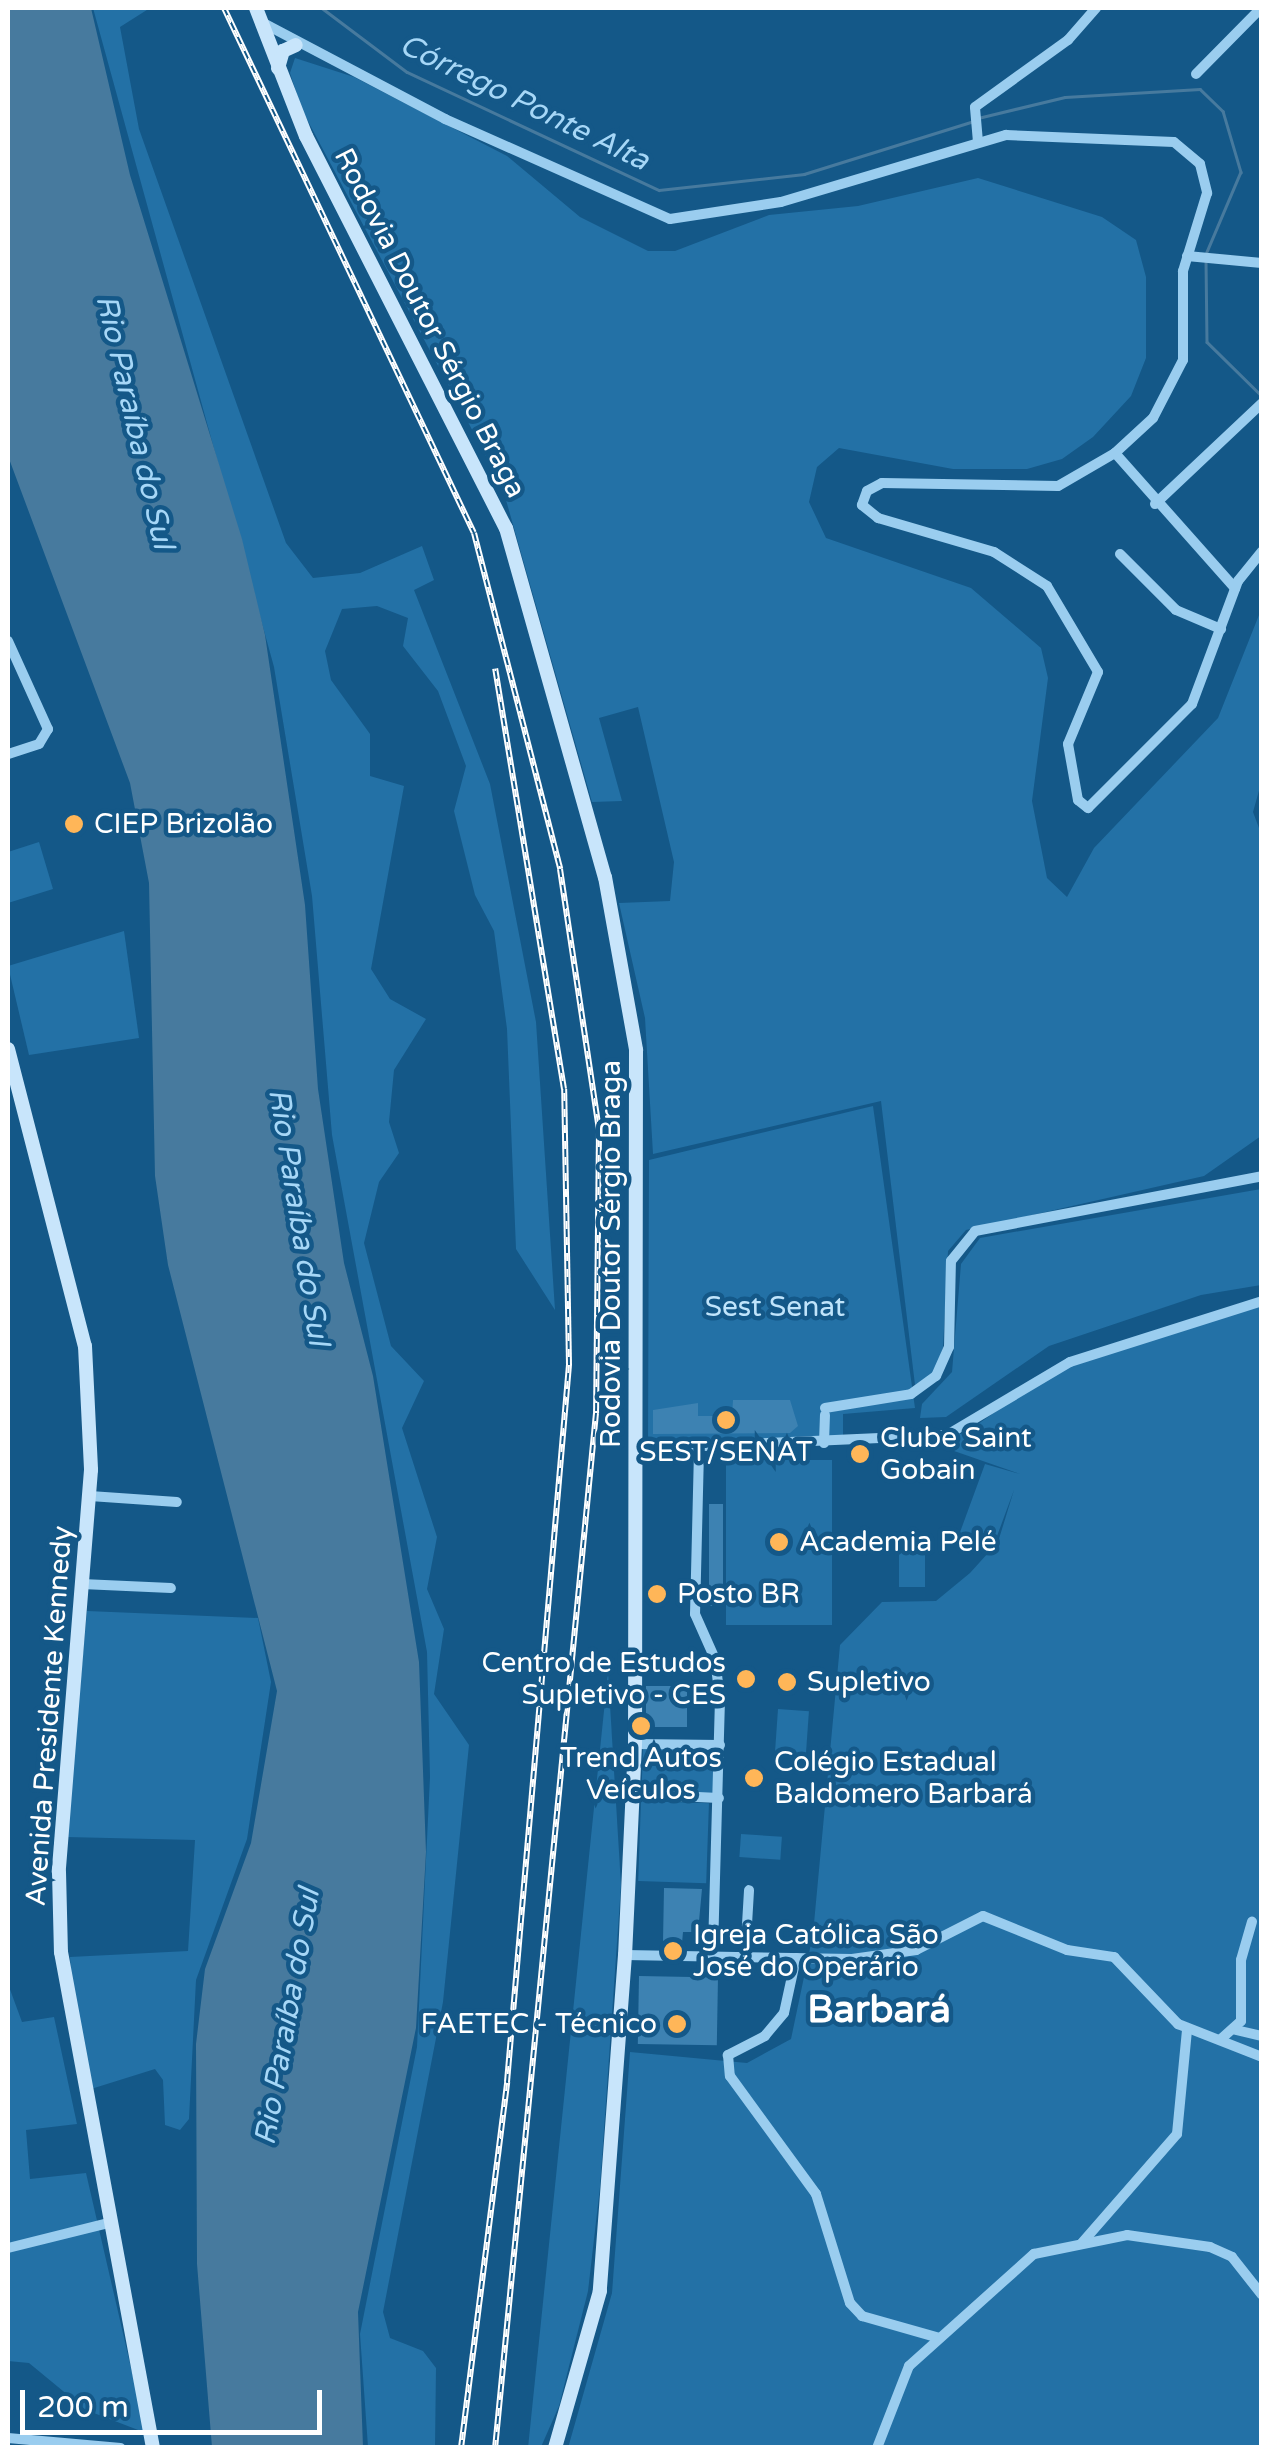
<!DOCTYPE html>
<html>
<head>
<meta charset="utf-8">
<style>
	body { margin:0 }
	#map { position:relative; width:1269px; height:2455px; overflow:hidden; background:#145888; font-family:"Varela Round",sans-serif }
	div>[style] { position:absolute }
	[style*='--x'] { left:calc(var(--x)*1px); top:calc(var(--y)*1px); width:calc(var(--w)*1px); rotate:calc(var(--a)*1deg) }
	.green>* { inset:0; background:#2371a6; transform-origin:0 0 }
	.water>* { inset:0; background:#477a9e }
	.stream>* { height:2.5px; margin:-1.25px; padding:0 1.25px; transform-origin:1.25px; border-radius:1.25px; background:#477a9e }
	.building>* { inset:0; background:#3d82b2; transform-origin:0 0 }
	.minor>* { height:10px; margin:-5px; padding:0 5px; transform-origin:5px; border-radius:5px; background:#9acdef }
	.secondary>* { height:14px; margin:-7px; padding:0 7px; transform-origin:7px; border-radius:7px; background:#c8e5fb }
	.rail>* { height:6px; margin-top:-3px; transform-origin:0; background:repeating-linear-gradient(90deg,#145888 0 8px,#fff 0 16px); box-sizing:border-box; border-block:2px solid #fff }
	.dots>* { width:28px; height:28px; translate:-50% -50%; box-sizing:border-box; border:5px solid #145888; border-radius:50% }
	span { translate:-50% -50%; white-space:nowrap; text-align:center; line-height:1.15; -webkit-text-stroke:9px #145888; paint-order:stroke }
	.street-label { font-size:28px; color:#fff }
	.poi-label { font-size:28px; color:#fff }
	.left { translate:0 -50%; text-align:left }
	.right { translate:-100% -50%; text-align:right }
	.park-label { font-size:28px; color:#c0e4fb }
	.water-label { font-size:30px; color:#a6d7f7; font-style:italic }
	.district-label { font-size:38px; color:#fff; font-weight:700 }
	.frame { position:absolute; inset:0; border:10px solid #fff; pointer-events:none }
	.scale { position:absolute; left:20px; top:2390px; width:302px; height:45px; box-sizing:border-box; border:5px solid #fff; border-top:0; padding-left:12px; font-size:30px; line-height:35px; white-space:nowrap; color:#fff; -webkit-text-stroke:8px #145888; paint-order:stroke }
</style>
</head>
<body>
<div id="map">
	<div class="green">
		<i style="clip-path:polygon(93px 8px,150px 8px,120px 27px,139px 129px,286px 543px,313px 578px,360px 573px,422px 546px,434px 580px,414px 590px,490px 784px,536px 1022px,555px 1310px,516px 1249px,507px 1029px,494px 931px,475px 895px,454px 811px,466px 766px,438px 691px,403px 646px,408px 618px,377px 606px,342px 609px,325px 651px,331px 680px,370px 734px,370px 776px,404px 786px,371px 969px,390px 999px,426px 1019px,394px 1070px,389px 1122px,399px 1153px,379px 1182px,364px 1243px,391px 1346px,424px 1381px,402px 1428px,437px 1537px,427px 1589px,444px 1629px,434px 1694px,469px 1745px,443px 2002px,383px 2312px,390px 2338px,423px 2351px,436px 2368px,435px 2447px,368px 2447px,360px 2334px,417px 2047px,430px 1777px,427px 1652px,332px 1135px,312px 896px,274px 667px)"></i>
		<i style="clip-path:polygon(295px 58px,354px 77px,507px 156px,580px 217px,648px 251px,675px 251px,769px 215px,858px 206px,978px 178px,1102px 217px,1136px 240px,1146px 277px,1146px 358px,1131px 396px,1093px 437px,1062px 459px,1027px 469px,953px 469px,839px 448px,817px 467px,809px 502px,826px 538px,971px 588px,1041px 648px,1048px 678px,1032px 801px,1047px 878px,1067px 897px,1094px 848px,1218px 718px,1261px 610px,1262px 780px,1253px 812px,1262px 836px,1261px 1136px,1204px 1176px,966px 1230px,948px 1251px,943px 1348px,933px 1374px,915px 1385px,881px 1101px,653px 1154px,645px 1018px,619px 903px,670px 901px,674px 862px,638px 707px,599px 718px,622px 801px,592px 802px,502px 486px,302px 110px,290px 73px)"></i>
		<i style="clip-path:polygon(39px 842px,53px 889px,8px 903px,8px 852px)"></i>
		<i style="clip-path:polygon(124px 931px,139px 1038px,29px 1055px,8px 966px)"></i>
		<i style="clip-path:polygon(873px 1106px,915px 1408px,843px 1414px,843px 1437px,648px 1443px,649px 1160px)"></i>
		<i style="clip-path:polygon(1261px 1189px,1261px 1285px,1201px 1295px,1049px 1346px,946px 1417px,920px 1418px,922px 1404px,952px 1372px,961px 1264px,980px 1238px)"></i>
		<i style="clip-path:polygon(1261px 1305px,1261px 2447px,568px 2448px,612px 2293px,630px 2052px,747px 2063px,791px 2039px,813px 1934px,840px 1645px,882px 1602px,936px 1601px,970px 1573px,998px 1542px,1014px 1490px,993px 1547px,959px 1535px,985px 1464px,1020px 1474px,934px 1444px,968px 1431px,1054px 1371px)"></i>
		<i style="left:726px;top:1460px;width:106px;height:165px"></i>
		<i style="left:899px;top:1534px;width:26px;height:53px"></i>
		<i style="clip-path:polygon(87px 1611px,258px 1618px,271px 1682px,247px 1839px,196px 1980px,189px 2119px,180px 2130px,165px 2125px,163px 2080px,155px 2069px,91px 2089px,72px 1990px,70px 1957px,188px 1951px,195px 1840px,66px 1837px)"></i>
		<i style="clip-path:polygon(608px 1672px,621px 1885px,600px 2187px,588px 2291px,559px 2406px,541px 2447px,528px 2448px)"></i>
		<i style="left:778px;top:1709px;width:31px;height:43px;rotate:4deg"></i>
		<i style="left:643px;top:1748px;width:74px;height:43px;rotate:2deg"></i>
		<i style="left:641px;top:1801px;width:68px;height:80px;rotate:2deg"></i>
		<i style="left:741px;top:1834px;width:41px;height:23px;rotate:4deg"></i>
		<i style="clip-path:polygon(8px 1984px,22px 2022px,54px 2017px,77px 2124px,26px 2130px,30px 2179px,86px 2173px,146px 2433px,86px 2410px,29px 2363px,8px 2361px)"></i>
	</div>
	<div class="water">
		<i style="clip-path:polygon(8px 8px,91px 8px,130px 175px,242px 539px,265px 635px,305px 905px,318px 1089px,344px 1263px,373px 1376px,419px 1662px,426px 1852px,416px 2028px,358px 2312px,363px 2447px,212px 2447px,197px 2264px,196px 2044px,205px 1969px,251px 1843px,277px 1691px,168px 1265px,155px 1176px,149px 883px,130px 783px,8px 456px)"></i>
	</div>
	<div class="stream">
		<i style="--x:322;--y:8;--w:106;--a:37"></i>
		<i style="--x:407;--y:72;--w:278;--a:25.1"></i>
		<i style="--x:659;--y:190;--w:146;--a:-6.3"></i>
		<i style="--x:804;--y:174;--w:175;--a:-17.3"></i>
		<i style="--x:978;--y:118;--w:89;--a:-13.6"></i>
		<i style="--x:1065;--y:97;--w:135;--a:-3.4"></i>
		<i style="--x:1200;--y:89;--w:32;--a:44"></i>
		<i style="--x:1223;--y:111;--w:64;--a:73.6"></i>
		<i style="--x:1241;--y:172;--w:87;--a:113"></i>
		<i style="--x:1206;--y:260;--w:82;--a:89.3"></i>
		<i style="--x:1207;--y:342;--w:77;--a:44.5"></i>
	</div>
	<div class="building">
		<i style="clip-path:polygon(733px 1400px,790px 1400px,798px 1426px,790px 1433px,653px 1434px,653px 1410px,698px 1403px,698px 1416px,732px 1416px)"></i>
		<i style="left:709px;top:1504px;width:14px;height:102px"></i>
		<i style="left:646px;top:1686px;width:41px;height:41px"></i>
		<i style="clip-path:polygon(664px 1888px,702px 1889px,698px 1932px,683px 1932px,682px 1943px,663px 1941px)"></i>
		<i style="left:639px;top:1976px;width:79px;height:68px;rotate:1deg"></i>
	</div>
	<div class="minor">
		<i style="--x:265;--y:24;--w:204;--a:27.8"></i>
		<i style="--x:445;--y:119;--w:246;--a:24"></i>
		<i style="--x:670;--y:219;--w:112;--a:-8.7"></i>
		<i style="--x:781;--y:202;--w:235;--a:-16.6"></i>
		<i style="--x:1006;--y:135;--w:168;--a:2.4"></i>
		<i style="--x:1174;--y:142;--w:34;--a:40"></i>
		<i style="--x:1200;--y:164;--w:30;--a:76"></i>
		<i style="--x:1207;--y:193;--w:82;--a:107.1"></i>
		<i style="--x:1183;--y:271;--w:89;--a:90"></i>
		<i style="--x:1183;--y:360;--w:65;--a:117.3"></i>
		<i style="--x:1153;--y:418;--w:52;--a:137.4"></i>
		<i style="--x:1115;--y:453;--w:66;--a:149.9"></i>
		<i style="--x:1058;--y:486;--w:176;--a:-179"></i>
		<i style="--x:882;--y:483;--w:17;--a:152"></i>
		<i style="--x:867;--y:491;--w:15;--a:110"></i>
		<i style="--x:862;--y:505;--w:21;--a:39"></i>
		<i style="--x:878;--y:518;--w:121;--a:16.3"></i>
		<i style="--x:994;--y:552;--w:63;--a:32.7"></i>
		<i style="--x:1047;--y:586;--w:100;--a:59.3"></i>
		<i style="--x:1098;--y:672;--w:78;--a:112.6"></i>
		<i style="--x:1068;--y:744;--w:57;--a:79.9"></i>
		<i style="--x:1078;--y:800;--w:13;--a:39"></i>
		<i style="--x:1088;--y:808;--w:147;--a:-45"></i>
		<i style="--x:1192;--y:704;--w:131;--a:-69.5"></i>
		<i style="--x:1238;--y:581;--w:38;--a:-51"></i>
		<i style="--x:1196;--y:74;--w:93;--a:-45.4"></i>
		<i style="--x:978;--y:142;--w:35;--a:-95"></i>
		<i style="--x:975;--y:107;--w:115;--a:-35.8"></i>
		<i style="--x:1068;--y:40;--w:43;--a:-48.8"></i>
		<i style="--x:1187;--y:256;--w:75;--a:5.3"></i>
		<i style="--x:1115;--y:453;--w:181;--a:48.4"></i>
		<i style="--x:1155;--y:504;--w:147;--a:-43.3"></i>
		<i style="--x:1120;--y:554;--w:79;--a:45"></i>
		<i style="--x:1176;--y:610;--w:49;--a:22.9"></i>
		<i style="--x:8;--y:641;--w:97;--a:65.6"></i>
		<i style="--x:48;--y:729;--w:17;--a:121"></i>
		<i style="--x:39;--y:744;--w:33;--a:162"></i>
		<i style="--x:825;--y:1408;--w:87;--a:-9.2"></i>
		<i style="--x:911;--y:1394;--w:31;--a:-36"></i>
		<i style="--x:936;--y:1376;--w:32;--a:-66"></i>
		<i style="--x:949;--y:1347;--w:86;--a:-88.7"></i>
		<i style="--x:951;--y:1261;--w:38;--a:-51"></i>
		<i style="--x:975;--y:1231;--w:292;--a:-10.8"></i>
		<i style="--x:824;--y:1443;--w:28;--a:-88"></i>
		<i style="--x:637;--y:1449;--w:310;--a:-2.6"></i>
		<i style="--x:947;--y:1435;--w:143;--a:-30.7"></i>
		<i style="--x:1070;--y:1362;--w:201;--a:-17.6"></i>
		<i style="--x:699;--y:1451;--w:163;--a:91.4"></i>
		<i style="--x:695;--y:1614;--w:49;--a:66"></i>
		<i style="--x:715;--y:1659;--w:40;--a:82.9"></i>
		<i style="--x:720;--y:1699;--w:258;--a:91.6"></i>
		<i style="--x:90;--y:1496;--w:87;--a:3.9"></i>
		<i style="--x:82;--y:1584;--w:89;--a:2.6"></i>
		<i style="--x:635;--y:1744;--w:85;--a:0.7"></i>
		<i style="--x:634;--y:1794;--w:85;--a:2.7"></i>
		<i style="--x:625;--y:1955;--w:227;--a:1"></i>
		<i style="--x:852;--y:1959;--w:65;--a:-8"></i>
		<i style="--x:916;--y:1950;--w:75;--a:-26.9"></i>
		<i style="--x:983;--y:1916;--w:91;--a:22"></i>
		<i style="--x:1067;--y:1950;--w:48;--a:8.5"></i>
		<i style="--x:1114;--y:1957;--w:93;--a:46.3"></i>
		<i style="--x:1178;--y:2024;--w:90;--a:21.4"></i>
		<i style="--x:745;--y:1958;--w:68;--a:-86.6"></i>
		<i style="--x:796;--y:1958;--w:56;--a:102.3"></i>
		<i style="--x:784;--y:2013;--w:30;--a:130"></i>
		<i style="--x:765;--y:2036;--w:42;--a:152.8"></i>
		<i style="--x:728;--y:2055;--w:21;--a:85"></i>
		<i style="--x:730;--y:2076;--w:146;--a:53.9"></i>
		<i style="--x:816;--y:2194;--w:114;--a:72.7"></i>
		<i style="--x:850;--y:2303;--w:18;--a:47"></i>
		<i style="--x:862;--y:2316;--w:80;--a:15.9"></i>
		<i style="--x:1236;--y:2030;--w:27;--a:13"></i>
		<i style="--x:1221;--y:2039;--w:27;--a:-42"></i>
		<i style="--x:1241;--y:2021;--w:61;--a:-90"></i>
		<i style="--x:1241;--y:1960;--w:40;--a:-74"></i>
		<i style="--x:1081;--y:2244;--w:146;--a:-48.9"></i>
		<i style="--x:1177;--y:2134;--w:104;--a:-84.5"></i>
		<i style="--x:8;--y:2248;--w:103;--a:-14"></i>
		<i style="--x:8;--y:2438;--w:113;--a:5.1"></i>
		<i style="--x:877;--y:2448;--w:88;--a:-68.7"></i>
		<i style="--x:909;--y:2366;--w:168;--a:-41.9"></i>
		<i style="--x:1034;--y:2254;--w:95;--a:-11.5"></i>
		<i style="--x:1127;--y:2235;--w:84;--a:8.2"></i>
		<i style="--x:1210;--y:2247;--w:24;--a:24"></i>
		<i style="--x:1232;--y:2257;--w:48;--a:51.7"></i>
	</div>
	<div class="secondary">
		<i style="--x:256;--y:8;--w:137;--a:68.7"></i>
		<i style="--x:306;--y:136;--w:440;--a:63"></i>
		<i style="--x:506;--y:528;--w:363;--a:74.2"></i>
		<i style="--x:605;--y:877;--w:176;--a:79.8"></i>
		<i style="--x:636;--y:1050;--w:694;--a:90.08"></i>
		<i style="--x:635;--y:1744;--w:211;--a:92.7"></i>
		<i style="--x:625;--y:1955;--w:337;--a:94.3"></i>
		<i style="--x:600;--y:2291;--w:163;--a:106"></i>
		<i style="--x:278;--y:68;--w:18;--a:-74"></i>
		<i style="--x:283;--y:51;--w:14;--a:-25"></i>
		<i style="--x:8;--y:1049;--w:307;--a:75.5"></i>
		<i style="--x:85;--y:1346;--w:124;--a:87.2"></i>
		<i style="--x:91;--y:1470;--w:403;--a:94.6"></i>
		<i style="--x:59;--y:1872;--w:80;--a:88.6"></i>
		<i style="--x:61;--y:1952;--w:504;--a:79.49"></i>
	</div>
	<div class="rail">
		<i style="--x:224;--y:8;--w:581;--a:64.54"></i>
		<i style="--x:474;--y:533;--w:347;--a:75.6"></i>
		<i style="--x:560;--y:869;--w:265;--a:81.5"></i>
		<i style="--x:599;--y:1131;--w:282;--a:90.6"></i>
		<i style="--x:596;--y:1413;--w:1040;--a:95.57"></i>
		<i style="--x:461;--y:2448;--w:369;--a:-82.8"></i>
		<i style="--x:507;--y:2082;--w:720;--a:-85.06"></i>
		<i style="--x:569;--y:1365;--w:276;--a:-91"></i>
		<i style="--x:564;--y:1089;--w:426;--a:-99.3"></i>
	</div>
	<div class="dots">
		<i style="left:74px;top:824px;background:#ffb658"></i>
		<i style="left:726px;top:1420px;background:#ffb658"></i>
		<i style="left:860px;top:1454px;background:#ffb658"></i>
		<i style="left:779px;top:1542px;background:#ffb658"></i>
		<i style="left:657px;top:1594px;background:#ffb658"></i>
		<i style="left:746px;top:1679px;background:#ffb658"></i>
		<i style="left:787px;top:1682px;background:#ffb658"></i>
		<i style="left:641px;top:1726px;background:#ffb658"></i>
		<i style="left:754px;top:1778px;background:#ffb658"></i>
		<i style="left:673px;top:1951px;background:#ffb658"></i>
		<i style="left:677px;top:2024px;background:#ffb658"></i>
	</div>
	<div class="street-label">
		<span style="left:430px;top:323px;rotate:63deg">Rodovia Doutor Sérgio Braga</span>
		<span style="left:611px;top:1254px;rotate:-90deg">Rodovia Doutor Sérgio Braga</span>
		<span style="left:49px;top:1716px;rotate:-86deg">Avenida Presidente Kennedy</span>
	</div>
	<div class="poi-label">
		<span class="left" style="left:94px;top:824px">CIEP Brizolão</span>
		<span class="left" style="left:880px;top:1454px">Clube Saint<br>Gobain</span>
		<span style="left:726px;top:1452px">SEST/SENAT</span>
		<span class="left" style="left:799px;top:1542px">Academia Pelé</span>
		<span class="left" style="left:677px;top:1594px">Posto BR</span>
		<span class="right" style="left:726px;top:1679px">Centro de Estudos<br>Supletivo - CES</span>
		<span class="left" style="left:807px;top:1682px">Supletivo</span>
		<span style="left:641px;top:1774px">Trend Autos<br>Veículos</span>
		<span class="left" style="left:774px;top:1778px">Colégio Estadual<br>Baldomero Barbará</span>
		<span class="left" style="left:693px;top:1951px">Igreja Católica São<br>José do Operário</span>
		<span class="right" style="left:657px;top:2024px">FAETEC - Técnico</span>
	</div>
	<div class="park-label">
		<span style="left:775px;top:1307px">Sest Senat</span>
	</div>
	<div class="water-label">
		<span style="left:524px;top:103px;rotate:26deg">Córrego Ponte Alta</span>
		<span style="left:134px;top:422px;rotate:77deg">Rio Paraíba do Sul</span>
		<span style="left:298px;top:1217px;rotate:81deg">Rio Paraíba do Sul</span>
		<span style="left:288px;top:2017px;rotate:-80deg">Rio Paraíba do Sul</span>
	</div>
	<div class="district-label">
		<span style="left:879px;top:2011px">Barbará</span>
	</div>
	<div class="frame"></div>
	<div class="scale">200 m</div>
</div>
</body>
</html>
